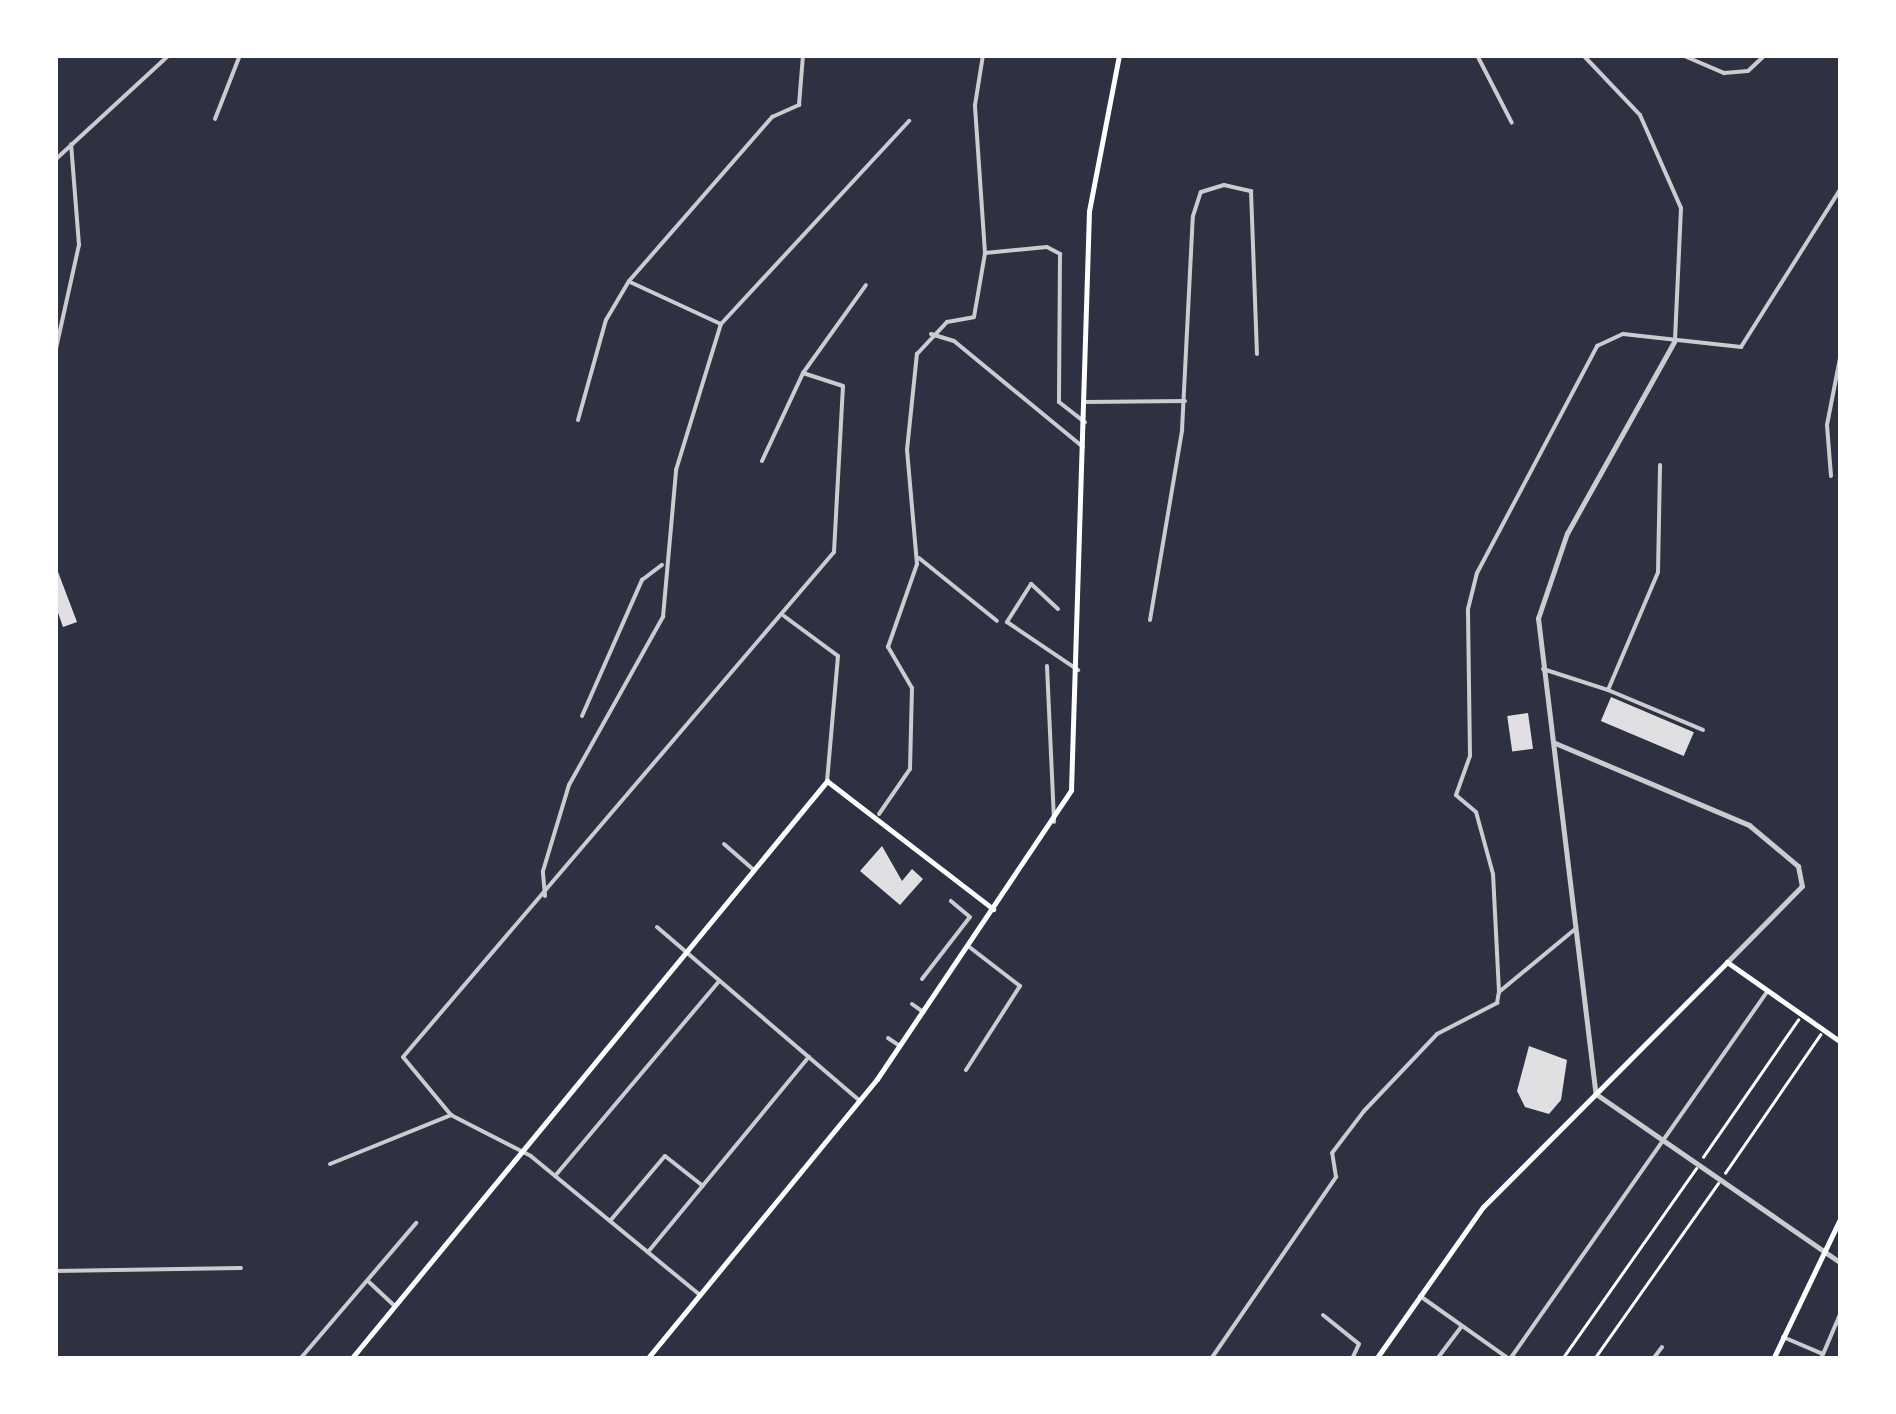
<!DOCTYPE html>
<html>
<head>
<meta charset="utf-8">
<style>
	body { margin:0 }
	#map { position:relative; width:1896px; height:1414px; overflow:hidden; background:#2d3142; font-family:"PT Sans Narrow",sans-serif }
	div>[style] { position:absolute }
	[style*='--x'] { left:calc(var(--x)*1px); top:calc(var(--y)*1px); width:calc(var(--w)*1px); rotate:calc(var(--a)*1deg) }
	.building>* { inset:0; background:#e0e0e3; transform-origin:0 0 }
	.path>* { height:2.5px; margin:-1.25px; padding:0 1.25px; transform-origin:1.25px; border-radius:1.25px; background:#fff }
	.minor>* { height:4px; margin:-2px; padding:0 2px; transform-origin:2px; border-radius:2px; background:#caccd0 }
	.tertiary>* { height:5px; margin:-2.5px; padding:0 2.5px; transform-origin:2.5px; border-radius:2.5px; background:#caccd0 }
	.secondary>* { height:5px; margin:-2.5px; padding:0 2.5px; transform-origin:2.5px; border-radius:2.5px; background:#fff }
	span { translate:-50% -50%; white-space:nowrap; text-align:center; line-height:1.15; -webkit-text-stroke:10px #fff; paint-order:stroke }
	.frame { position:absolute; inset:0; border:58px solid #fff; pointer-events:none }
</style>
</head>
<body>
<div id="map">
	<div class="building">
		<i style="clip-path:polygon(55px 564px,77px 622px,63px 627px,55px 604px)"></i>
		<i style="left:1611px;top:697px;width:90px;height:26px;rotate:23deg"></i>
		<i style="left:1528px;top:713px;width:36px;height:21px;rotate:82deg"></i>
		<i style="clip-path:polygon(882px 846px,902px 881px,912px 869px,923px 879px,900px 905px,860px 871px)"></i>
		<i style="clip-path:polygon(1529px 1046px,1567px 1060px,1561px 1100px,1549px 1114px,1525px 1107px,1517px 1091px)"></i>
	</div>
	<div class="path">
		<i style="--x:1703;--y:1157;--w:167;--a:-55.3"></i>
		<i style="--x:1725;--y:1173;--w:168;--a:-55.5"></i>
		<i style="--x:1562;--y:1359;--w:233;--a:-54.9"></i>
		<i style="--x:1594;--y:1359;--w:215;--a:-54.8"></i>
	</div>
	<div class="minor">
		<i style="--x:1477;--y:55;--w:76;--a:62.8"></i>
		<i style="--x:1583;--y:55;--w:83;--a:46.5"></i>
		<i style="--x:1640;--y:115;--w:102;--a:66.2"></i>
		<i style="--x:1681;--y:208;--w:132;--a:92.6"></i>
		<i style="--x:1682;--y:55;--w:46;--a:23.2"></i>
		<i style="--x:1724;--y:73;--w:24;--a:-5"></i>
		<i style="--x:1748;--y:71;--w:23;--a:-43"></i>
		<i style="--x:215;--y:119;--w:69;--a:-68.7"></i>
		<i style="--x:55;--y:160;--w:155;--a:-42.6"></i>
		<i style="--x:985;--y:253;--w:62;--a:-5.5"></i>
		<i style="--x:1047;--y:247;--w:15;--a:28"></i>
		<i style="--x:1060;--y:254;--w:148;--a:90.4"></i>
		<i style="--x:1059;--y:402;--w:33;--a:38"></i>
		<i style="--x:630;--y:282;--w:100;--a:24.8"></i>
		<i style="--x:931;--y:334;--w:24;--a:17"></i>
		<i style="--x:954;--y:341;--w:167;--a:39.4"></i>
		<i style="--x:55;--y:353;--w:111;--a:-77.5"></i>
		<i style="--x:79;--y:245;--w:101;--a:-94.5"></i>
		<i style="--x:1085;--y:402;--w:100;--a:-0.6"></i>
		<i style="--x:578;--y:420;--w:104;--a:-74.4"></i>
		<i style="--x:606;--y:320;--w:45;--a:-59.5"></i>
		<i style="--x:629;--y:281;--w:218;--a:-48.9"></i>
		<i style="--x:772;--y:117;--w:30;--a:-24"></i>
		<i style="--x:799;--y:105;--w:50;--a:-85.4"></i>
		<i style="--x:762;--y:461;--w:97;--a:-65"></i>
		<i style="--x:803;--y:373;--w:108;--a:-54.4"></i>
		<i style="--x:1831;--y:476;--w:51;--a:-94.5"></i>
		<i style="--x:1827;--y:425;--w:73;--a:-79"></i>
		<i style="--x:919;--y:558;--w:100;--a:38.9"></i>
		<i style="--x:1058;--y:609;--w:37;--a:-137"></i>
		<i style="--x:1031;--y:584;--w:45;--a:122.3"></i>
		<i style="--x:1007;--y:622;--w:86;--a:34.1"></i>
		<i style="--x:784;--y:616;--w:67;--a:36.5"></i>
		<i style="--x:838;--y:656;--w:125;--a:95"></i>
		<i style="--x:1150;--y:620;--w:193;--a:-80.4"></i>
		<i style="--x:1182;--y:430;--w:214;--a:-87.1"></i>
		<i style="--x:1193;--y:216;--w:25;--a:-72"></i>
		<i style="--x:1201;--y:192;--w:24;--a:-17"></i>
		<i style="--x:1224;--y:185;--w:28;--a:13"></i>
		<i style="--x:1251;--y:191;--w:163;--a:87.9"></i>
		<i style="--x:1047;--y:666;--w:156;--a:87.4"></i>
		<i style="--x:1543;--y:669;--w:68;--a:17.9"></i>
		<i style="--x:1608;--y:690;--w:128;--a:-67"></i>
		<i style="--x:1658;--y:572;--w:107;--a:-88.9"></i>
		<i style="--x:1608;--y:690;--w:103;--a:22.8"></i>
		<i style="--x:582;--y:716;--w:149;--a:-66.2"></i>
		<i style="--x:642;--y:580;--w:25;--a:-37"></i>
		<i style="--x:879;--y:814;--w:55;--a:-55.4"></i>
		<i style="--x:910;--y:769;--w:81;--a:-88.6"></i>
		<i style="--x:912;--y:688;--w:48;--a:-120.3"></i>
		<i style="--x:888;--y:647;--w:88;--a:-70.7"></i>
		<i style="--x:917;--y:564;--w:114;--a:-95"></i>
		<i style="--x:907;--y:450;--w:97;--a:-84.1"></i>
		<i style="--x:917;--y:354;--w:44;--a:-46.8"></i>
		<i style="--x:947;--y:322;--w:27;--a:-10"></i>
		<i style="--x:974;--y:317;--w:65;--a:-80.2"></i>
		<i style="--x:985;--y:253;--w:148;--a:-93.9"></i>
		<i style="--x:975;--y:105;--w:51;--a:-80.9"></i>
		<i style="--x:724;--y:844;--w:38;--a:41"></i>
		<i style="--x:545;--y:896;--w:25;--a:-95"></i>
		<i style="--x:543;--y:871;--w:90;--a:-73.2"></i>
		<i style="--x:569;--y:785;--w:193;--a:-60.8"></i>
		<i style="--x:663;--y:617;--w:148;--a:-84.9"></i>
		<i style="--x:676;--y:470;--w:153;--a:-72.9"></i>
		<i style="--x:721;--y:324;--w:277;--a:-47.2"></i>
		<i style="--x:657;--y:927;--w:267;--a:40.6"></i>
		<i style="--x:922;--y:979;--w:78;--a:-52.3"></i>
		<i style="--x:970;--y:917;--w:25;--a:-140"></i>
		<i style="--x:1499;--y:992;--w:118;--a:-92.9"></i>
		<i style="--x:1493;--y:874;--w:64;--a:-105.3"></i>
		<i style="--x:1476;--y:812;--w:26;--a:-140"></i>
		<i style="--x:1456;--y:795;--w:41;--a:-70.3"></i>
		<i style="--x:1470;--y:756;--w:147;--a:-90.8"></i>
		<i style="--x:1468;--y:609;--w:37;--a:-76"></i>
		<i style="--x:1477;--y:573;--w:257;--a:-62.1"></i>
		<i style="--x:1597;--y:346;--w:29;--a:-25"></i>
		<i style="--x:1623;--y:334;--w:119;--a:6.3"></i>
		<i style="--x:1741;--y:347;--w:188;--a:-57.8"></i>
		<i style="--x:912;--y:1004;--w:14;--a:36"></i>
		<i style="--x:888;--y:1038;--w:14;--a:34"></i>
		<i style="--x:966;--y:1070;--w:100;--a:-57.3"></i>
		<i style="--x:1020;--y:986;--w:66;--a:-142.4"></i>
		<i style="--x:330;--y:1164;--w:131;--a:-22"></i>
		<i style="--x:555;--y:1176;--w:255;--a:-49.9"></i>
		<i style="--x:610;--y:1221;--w:85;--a:-49.8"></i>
		<i style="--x:665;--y:1156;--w:48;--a:38.3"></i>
		<i style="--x:648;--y:1252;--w:253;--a:-50.5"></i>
		<i style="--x:55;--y:1271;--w:186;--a:-0.9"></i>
		<i style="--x:369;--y:1282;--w:34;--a:43"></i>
		<i style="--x:700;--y:1295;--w:219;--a:-140.6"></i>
		<i style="--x:531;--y:1156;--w:90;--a:-152.9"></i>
		<i style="--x:451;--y:1115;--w:75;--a:-129.6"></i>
		<i style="--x:403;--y:1057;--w:664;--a:-49.52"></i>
		<i style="--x:834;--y:552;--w:166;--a:-86.9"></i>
		<i style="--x:843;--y:386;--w:42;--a:-162"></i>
		<i style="--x:1420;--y:1296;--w:109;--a:35.3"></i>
		<i style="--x:1323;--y:1315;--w:46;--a:38.9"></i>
		<i style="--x:1359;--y:1344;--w:17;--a:115"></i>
		<i style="--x:1783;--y:1337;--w:43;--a:23"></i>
		<i style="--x:171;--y:1359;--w:34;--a:0"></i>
		<i style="--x:300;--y:1359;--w:179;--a:-49.5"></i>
		<i style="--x:1211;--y:1359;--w:221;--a:-55.5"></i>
		<i style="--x:1336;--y:1177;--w:24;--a:-99"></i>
		<i style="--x:1332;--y:1153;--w:53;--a:-52.7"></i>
		<i style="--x:1364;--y:1111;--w:106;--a:-46.5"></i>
		<i style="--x:1437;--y:1034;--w:68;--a:-27.3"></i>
		<i style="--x:1497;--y:1003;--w:11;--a:-80"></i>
		<i style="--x:1499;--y:992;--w:97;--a:-39.6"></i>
		<i style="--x:1437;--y:1359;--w:40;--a:-53"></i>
		<i style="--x:1510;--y:1359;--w:449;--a:-55"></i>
		<i style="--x:1653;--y:1359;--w:15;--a:-53"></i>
		<i style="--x:1821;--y:1359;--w:51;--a:-66.9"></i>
	</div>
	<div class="tertiary">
		<i style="--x:1675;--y:340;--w:221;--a:119.2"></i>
		<i style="--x:1567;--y:533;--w:90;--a:108.8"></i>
		<i style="--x:1538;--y:618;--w:480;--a:83.1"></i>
		<i style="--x:1596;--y:1094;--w:298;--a:34.6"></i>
		<i style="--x:1555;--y:743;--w:211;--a:22.9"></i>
		<i style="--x:1749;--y:825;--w:64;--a:39.9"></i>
		<i style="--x:1798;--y:866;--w:20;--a:79"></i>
		<i style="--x:1802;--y:886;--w:107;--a:134.6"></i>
	</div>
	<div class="secondary">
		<i style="--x:351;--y:1359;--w:749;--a:-50.53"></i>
		<i style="--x:827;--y:781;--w:210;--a:37.6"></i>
		<i style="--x:647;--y:1359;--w:362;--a:-50.6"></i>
		<i style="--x:877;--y:1079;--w:348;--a:-56.1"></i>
		<i style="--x:1071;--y:790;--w:579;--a:-88.22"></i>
		<i style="--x:1089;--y:211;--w:159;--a:-79.1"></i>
		<i style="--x:1376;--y:1359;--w:186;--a:-54.9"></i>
		<i style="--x:1483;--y:1207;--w:346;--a:-45.1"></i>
		<i style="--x:1727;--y:962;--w:139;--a:35.1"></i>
		<i style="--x:1773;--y:1359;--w:157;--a:-64.4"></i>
	</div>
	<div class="frame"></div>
</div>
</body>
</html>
